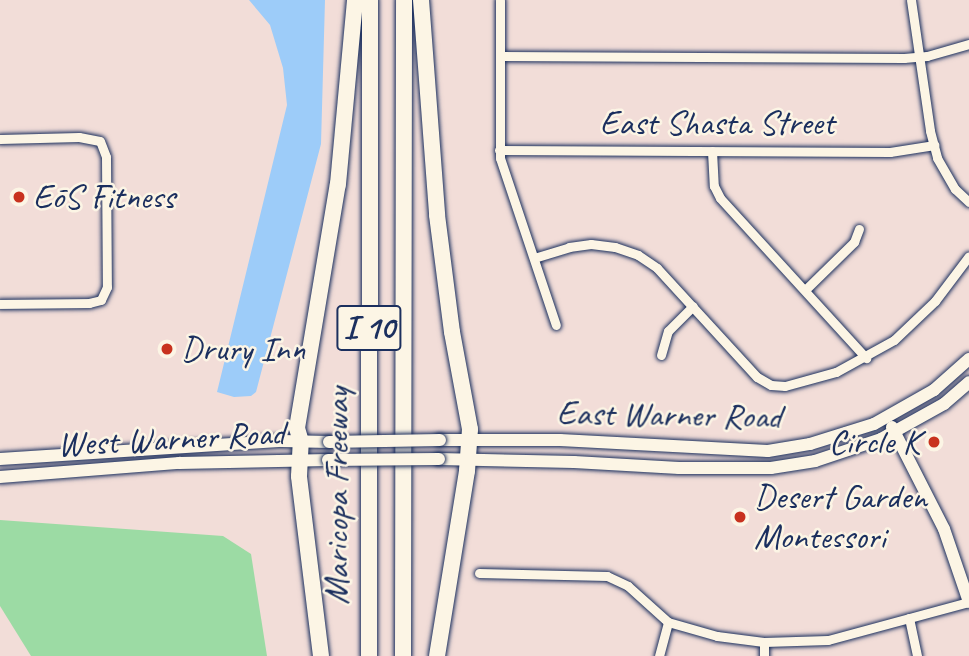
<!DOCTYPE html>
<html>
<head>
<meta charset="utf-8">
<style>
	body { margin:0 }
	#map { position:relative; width:969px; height:656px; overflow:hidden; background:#f2ddd8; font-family:Caveat,sans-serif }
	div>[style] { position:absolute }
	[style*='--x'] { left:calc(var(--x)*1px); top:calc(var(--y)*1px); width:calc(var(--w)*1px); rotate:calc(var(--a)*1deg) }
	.green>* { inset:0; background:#9cdba4 }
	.water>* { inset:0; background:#9dccf9 }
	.roads { filter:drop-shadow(0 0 2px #1b2f5e) drop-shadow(0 0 2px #1b2f5e) }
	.street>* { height:9px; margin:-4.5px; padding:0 4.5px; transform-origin:4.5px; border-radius:4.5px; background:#fcf5e5 }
	.secondary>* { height:12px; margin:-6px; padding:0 6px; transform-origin:6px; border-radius:6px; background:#fcf5e5 }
	.highway>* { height:16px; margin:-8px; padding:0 8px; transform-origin:8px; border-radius:8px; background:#fcf5e5 }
	.bridges { filter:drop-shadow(0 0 2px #1b2f5e) drop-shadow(0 0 2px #1b2f5e) }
	.secondary-bridge>* { height:12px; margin:-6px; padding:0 6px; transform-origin:6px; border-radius:6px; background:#fcf5e5 }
	.dots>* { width:19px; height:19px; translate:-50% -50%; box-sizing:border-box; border:4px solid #fcf5e5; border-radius:50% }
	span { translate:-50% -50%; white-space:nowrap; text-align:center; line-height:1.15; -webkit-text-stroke:5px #fcf5e5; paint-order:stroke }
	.shield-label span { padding:2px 5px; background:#fcf5e5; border:2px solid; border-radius:5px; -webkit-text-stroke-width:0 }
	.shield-label { font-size:33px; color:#1b2f5e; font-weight:700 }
	.street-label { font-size:35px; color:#1b2f5e }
	.poi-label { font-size:35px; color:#1b2f5e }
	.left { translate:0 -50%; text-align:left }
	.right { translate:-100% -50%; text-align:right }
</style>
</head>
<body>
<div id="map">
	<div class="green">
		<i style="clip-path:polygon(0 520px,223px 536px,251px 554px,267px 656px,31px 656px,0 606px)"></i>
	</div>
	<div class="water">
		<i style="clip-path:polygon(249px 0,325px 0,321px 144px,256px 392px,251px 396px,234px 397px,217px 392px,287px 105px,283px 68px,270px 25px)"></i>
	</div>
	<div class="roads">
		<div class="street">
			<i style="--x:500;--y:0;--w:158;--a:90"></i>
			<i style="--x:500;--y:158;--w:176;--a:71.5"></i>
			<i style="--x:911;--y:0;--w:132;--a:81.7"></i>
			<i style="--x:930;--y:131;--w:28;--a:75"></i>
			<i style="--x:937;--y:158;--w:36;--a:60"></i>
			<i style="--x:955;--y:189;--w:19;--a:43"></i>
			<i style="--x:500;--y:56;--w:404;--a:0.3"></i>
			<i style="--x:904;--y:58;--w:23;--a:-5"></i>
			<i style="--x:927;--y:56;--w:44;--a:-15.9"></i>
			<i style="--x:0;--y:139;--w:79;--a:-1.5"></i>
			<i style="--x:79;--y:137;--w:21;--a:11"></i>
			<i style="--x:100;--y:141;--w:17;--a:69"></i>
			<i style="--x:106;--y:157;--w:130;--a:89.6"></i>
			<i style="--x:107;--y:287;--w:14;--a:115"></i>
			<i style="--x:101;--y:300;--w:12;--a:166"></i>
			<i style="--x:89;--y:303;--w:89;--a:179.4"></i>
			<i style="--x:499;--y:150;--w:391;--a:0.3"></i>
			<i style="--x:890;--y:152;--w:45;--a:-9"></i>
			<i style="--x:712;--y:151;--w:35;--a:87"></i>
			<i style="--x:714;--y:186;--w:13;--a:63"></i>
			<i style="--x:720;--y:198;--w:217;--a:47.6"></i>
			<i style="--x:534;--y:258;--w:37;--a:-17"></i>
			<i style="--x:569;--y:247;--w:22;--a:-8"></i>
			<i style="--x:591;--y:244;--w:24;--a:7"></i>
			<i style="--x:615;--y:247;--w:24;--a:19"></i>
			<i style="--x:638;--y:255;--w:23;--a:34"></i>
			<i style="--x:657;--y:268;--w:148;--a:47.5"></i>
			<i style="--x:757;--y:377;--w:16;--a:30"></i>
			<i style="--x:771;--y:385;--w:14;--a:4"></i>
			<i style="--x:785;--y:386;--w:53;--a:-15.4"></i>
			<i style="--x:836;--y:372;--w:66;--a:-28.9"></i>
			<i style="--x:894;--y:340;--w:57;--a:-43.6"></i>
			<i style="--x:935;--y:301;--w:56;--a:-52.9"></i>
			<i style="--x:805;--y:290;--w:69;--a:-44.4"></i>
			<i style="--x:854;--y:242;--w:14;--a:-69"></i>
			<i style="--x:661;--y:355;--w:25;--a:-74"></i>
			<i style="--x:668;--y:331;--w:35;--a:-45"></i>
			<i style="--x:479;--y:573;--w:128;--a:1.3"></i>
			<i style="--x:607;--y:576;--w:23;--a:25"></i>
			<i style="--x:628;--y:586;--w:54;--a:42"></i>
			<i style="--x:668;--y:622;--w:51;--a:15.9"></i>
			<i style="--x:717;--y:636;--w:47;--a:7.3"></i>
			<i style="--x:764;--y:642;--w:64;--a:-1.8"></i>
			<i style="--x:828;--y:640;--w:146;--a:-15.1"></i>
			<i style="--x:909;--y:618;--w:39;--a:78"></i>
			<i style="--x:659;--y:656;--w:35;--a:-75"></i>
			<i style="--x:764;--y:656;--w:14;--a:-90"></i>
		</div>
		<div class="secondary">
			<i style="--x:892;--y:427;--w:114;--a:63"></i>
			<i style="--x:944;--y:529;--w:77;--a:71.1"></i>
			<i style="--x:440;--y:440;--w:120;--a:0"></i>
			<i style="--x:560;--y:440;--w:208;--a:3"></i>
			<i style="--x:768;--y:451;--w:43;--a:-9.5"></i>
			<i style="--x:810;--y:444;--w:67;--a:-17.4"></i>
			<i style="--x:874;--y:424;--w:69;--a:-29.5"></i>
			<i style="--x:934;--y:390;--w:47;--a:-41.5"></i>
			<i style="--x:0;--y:459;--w:283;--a:-3.7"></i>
			<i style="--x:282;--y:441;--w:47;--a:1.2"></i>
			<i style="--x:439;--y:459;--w:135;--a:1.3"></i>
			<i style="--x:574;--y:462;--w:105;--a:3.3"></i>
			<i style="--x:679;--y:468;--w:92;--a:0"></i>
			<i style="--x:771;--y:468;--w:45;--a:-9"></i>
			<i style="--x:815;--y:461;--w:70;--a:-18.4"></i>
			<i style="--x:881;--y:439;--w:72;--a:-29.1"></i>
			<i style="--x:944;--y:404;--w:33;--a:-41"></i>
			<i style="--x:0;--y:477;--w:180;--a:-4.5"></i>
			<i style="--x:179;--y:463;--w:149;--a:-1.2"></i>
		</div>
		<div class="highway">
			<i style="--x:421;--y:0;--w:216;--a:85.7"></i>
			<i style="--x:437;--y:215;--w:118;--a:82.7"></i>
			<i style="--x:452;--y:332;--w:99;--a:79.5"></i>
			<i style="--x:470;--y:429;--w:42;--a:94.1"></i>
			<i style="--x:467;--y:471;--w:187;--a:99.2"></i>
			<i style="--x:321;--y:656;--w:181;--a:-97"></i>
			<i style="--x:299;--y:476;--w:34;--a:-87"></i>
			<i style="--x:301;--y:442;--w:15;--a:-106"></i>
			<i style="--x:297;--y:428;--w:247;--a:-80.5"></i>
			<i style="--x:338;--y:184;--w:185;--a:-84.7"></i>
			<i style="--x:369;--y:656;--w:656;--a:-89.91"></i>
			<i style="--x:403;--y:656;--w:656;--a:-89.91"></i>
		</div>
	</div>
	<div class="bridges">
		<div class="secondary-bridge">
			<i style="--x:329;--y:442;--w:111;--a:-1"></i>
			<i style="--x:328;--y:460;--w:111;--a:-0.5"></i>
		</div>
	</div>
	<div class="dots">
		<i style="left:19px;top:197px;background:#c8321e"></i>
		<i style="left:167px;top:349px;background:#c8321e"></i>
		<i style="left:934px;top:442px;background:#c8321e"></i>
		<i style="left:740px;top:517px;background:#c8321e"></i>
	</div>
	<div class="shield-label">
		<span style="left:369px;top:328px">I 10</span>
	</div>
	<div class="street-label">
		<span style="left:717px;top:123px">East Shasta Street</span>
		<span style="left:669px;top:415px;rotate:1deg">East Warner Road</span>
		<span style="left:171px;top:439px;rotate:-3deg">West Warner Road</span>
		<span style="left:337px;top:496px;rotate:-90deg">Maricopa Freeway</span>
	</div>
	<div class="poi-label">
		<span class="left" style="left:33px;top:197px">EōS Fitness</span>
		<span class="left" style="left:181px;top:349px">Drury Inn</span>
		<span class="right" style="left:920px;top:442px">Circle K</span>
		<span class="left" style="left:754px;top:517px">Desert Garden<br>Montessori</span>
	</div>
</div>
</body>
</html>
